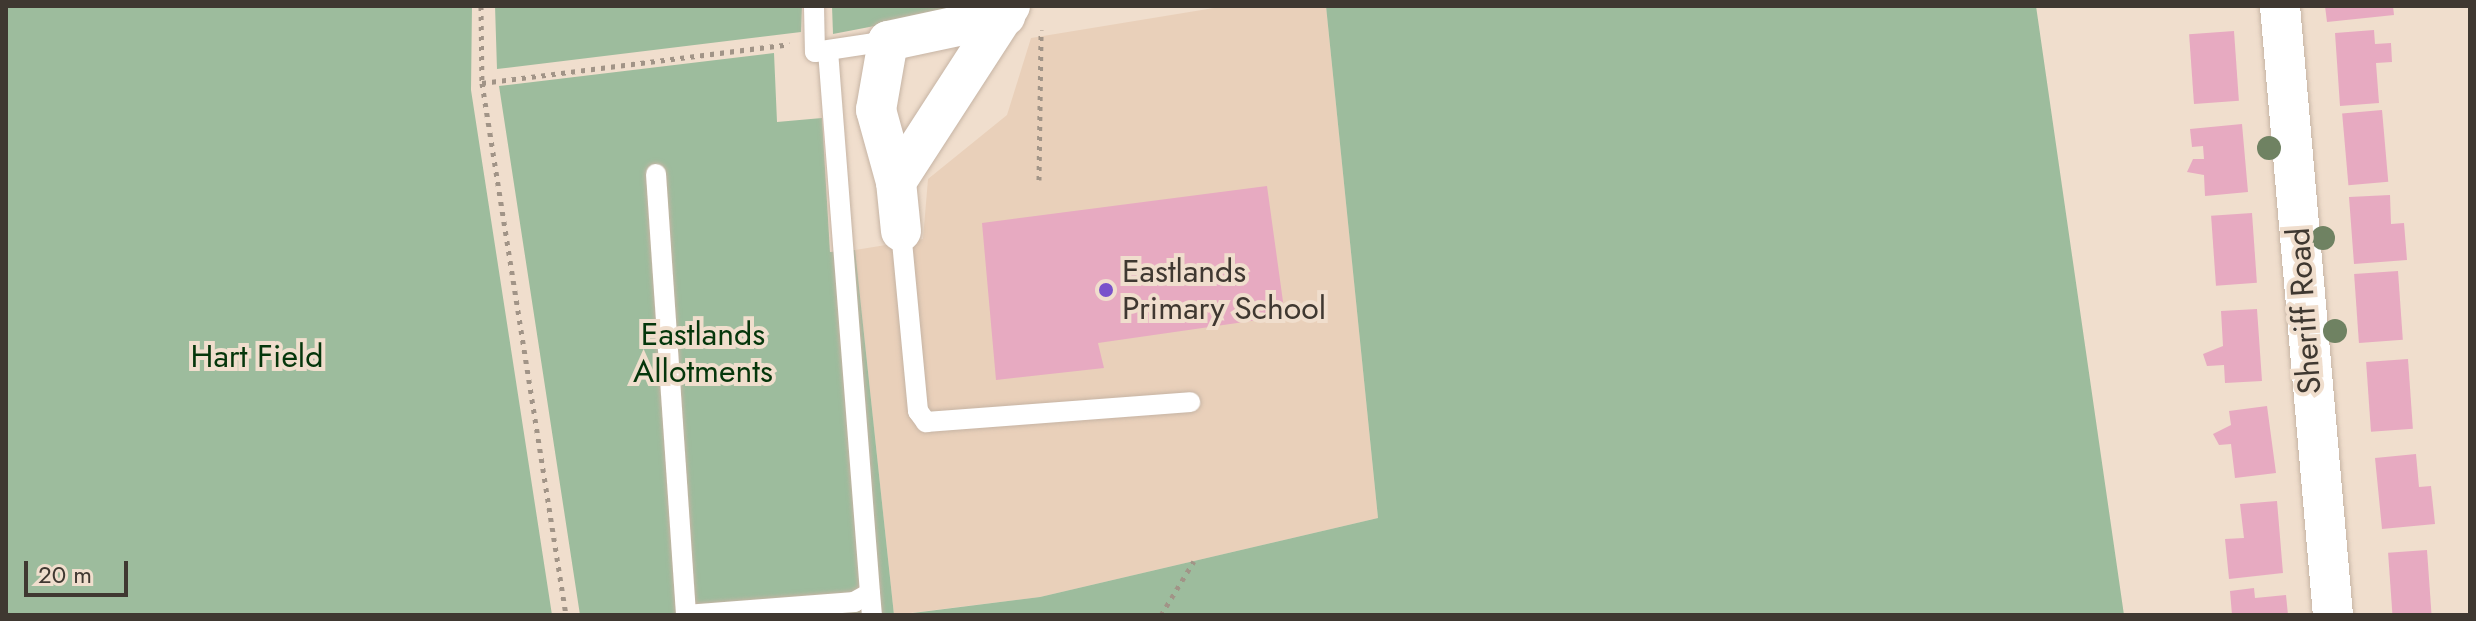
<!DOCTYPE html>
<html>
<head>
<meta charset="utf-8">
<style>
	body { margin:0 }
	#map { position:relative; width:2476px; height:621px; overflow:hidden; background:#f0decd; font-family:Jost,sans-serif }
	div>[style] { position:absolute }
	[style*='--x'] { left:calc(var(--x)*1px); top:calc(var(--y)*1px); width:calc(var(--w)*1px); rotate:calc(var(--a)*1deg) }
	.built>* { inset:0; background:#e9d0ba }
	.green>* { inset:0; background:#9dbc9d }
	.building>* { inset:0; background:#e7aac1; transform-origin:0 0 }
	.path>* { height:5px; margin-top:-2.5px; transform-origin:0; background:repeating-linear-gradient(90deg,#a19487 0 4px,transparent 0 10px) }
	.roads { filter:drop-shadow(0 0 2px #c6b4a4) drop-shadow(0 0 2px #c6b4a4) }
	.lane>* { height:20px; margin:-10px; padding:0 10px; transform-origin:10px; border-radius:10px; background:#fff }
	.street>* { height:40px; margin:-20px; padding:0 20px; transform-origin:20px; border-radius:20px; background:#fff }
	.trees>* { width:24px; height:24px; margin:-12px; border-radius:50%; background:#6f8262 }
	.dots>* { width:22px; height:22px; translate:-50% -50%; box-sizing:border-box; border:4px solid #f0decd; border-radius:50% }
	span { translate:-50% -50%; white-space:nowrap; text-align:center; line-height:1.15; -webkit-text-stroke:8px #f0decd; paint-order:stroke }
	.poi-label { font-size:32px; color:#3f3831 }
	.left { translate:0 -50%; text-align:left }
	.street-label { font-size:32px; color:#3f3831 }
	.park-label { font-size:32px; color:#05360b }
	.frame { position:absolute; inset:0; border:8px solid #3f3831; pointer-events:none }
	.scale { position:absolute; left:24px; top:561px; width:104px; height:36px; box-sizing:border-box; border:4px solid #3f3831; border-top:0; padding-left:10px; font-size:24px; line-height:28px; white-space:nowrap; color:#3f3831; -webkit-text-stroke:6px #f0decd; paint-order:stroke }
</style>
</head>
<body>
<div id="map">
	<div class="built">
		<i style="clip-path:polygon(1226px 6px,1326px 6px,1378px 518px,1040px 597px,894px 615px,855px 250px,923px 239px,928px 179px,1007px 115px,1031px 38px)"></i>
	</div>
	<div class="green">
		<i style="clip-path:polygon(6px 6px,472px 6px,471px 90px,552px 615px,6px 615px)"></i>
		<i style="clip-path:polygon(495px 6px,802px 6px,801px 32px,497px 69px)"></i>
		<i style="clip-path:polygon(832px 6px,967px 6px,968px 8px,833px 34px)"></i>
		<i style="clip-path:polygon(1326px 6px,2036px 6px,2124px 615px,897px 615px,1040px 597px,1378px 518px)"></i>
		<i style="clip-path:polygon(774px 53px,777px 122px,822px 118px,830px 252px,855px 250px,894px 615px,580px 615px,499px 86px)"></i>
	</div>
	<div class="building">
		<i style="clip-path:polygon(2325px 6px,2393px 6px,2394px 15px,2327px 22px)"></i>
		<i style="clip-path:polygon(2374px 30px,2375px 44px,2391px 43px,2392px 62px,2376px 63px,2379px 103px,2340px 106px,2335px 33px)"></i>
		<i style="left:2234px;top:31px;width:70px;height:45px;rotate:86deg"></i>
		<i style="left:2382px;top:110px;width:72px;height:40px;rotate:85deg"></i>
		<i style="clip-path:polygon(2242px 124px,2248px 192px,2205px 196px,2204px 175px,2187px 172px,2193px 159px,2204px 159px,2203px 146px,2192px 147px,2190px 129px)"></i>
		<i style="clip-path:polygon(1267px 186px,1285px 316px,1098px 343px,1104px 368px,996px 380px,982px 223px)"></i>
		<i style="clip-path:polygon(2390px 195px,2391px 224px,2404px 223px,2407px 260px,2354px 264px,2349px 197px)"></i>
		<i style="left:2252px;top:213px;width:70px;height:41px;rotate:86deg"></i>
		<i style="left:2398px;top:271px;width:69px;height:44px;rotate:86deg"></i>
		<i style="clip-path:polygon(2257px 309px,2262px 381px,2225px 383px,2224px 365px,2207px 366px,2203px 354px,2223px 346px,2221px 311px)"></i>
		<i style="left:2408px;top:359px;width:70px;height:42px;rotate:86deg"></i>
		<i style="clip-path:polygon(2267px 406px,2276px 473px,2235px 478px,2231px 444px,2219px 445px,2213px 434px,2231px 425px,2229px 411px)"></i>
		<i style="clip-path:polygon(2416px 454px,2419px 487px,2431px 486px,2435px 524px,2382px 529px,2375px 458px)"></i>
		<i style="clip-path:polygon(2277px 501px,2283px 573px,2229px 579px,2225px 539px,2244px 538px,2240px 504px)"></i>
		<i style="left:2427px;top:550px;width:65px;height:39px;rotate:86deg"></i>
		<i style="clip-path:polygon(2254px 588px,2255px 598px,2286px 595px,2288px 615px,2232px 615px,2230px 591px)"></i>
	</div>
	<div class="path">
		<i style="--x:481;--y:6;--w:77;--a:89.3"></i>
		<i style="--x:482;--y:83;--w:539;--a:81.03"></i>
		<i style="--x:482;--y:83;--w:310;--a:-7.2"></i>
		<i style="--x:1039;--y:180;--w:150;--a:-89.2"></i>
		<i style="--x:1161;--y:615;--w:63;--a:-58.6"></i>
	</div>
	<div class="roads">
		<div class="lane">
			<i style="--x:814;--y:6;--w:46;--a:88.8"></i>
			<i style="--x:815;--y:52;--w:74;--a:-8.6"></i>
			<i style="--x:656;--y:174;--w:442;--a:86.1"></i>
			<i style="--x:686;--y:615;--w:169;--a:-4.4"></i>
			<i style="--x:854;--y:602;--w:18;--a:-29"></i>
			<i style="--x:870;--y:593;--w:544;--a:-94.43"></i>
			<i style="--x:901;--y:231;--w:181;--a:84.6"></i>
			<i style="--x:918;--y:411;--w:14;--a:54"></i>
			<i style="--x:926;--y:422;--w:265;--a:-4.3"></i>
			<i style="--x:870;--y:593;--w:22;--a:85"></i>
		</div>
		<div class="street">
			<i style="--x:2280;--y:6;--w:611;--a:85.03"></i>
			<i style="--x:896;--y:182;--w:75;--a:-105.5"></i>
			<i style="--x:876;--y:110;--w:70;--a:-80.1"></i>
			<i style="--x:888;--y:41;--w:120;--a:-12.1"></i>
			<i style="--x:901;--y:231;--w:49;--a:-95.8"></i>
			<i style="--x:896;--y:182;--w:210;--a:-57.1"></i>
		</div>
	</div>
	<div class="trees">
		<i style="left:2269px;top:148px"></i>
		<i style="left:2323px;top:238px"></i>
		<i style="left:2335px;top:331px"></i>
	</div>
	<div class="dots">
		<i style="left:1106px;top:290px;background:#7952cb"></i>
	</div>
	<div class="poi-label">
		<span class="left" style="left:1122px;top:290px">Eastlands<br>Primary School</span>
	</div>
	<div class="street-label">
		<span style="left:2304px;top:311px;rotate:-94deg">Sheriff Road</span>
	</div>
	<div class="park-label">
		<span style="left:703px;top:353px">Eastlands<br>Allotments</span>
		<span style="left:257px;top:356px">Hart Field</span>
	</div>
	<div class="frame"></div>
	<div class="scale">20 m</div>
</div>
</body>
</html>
